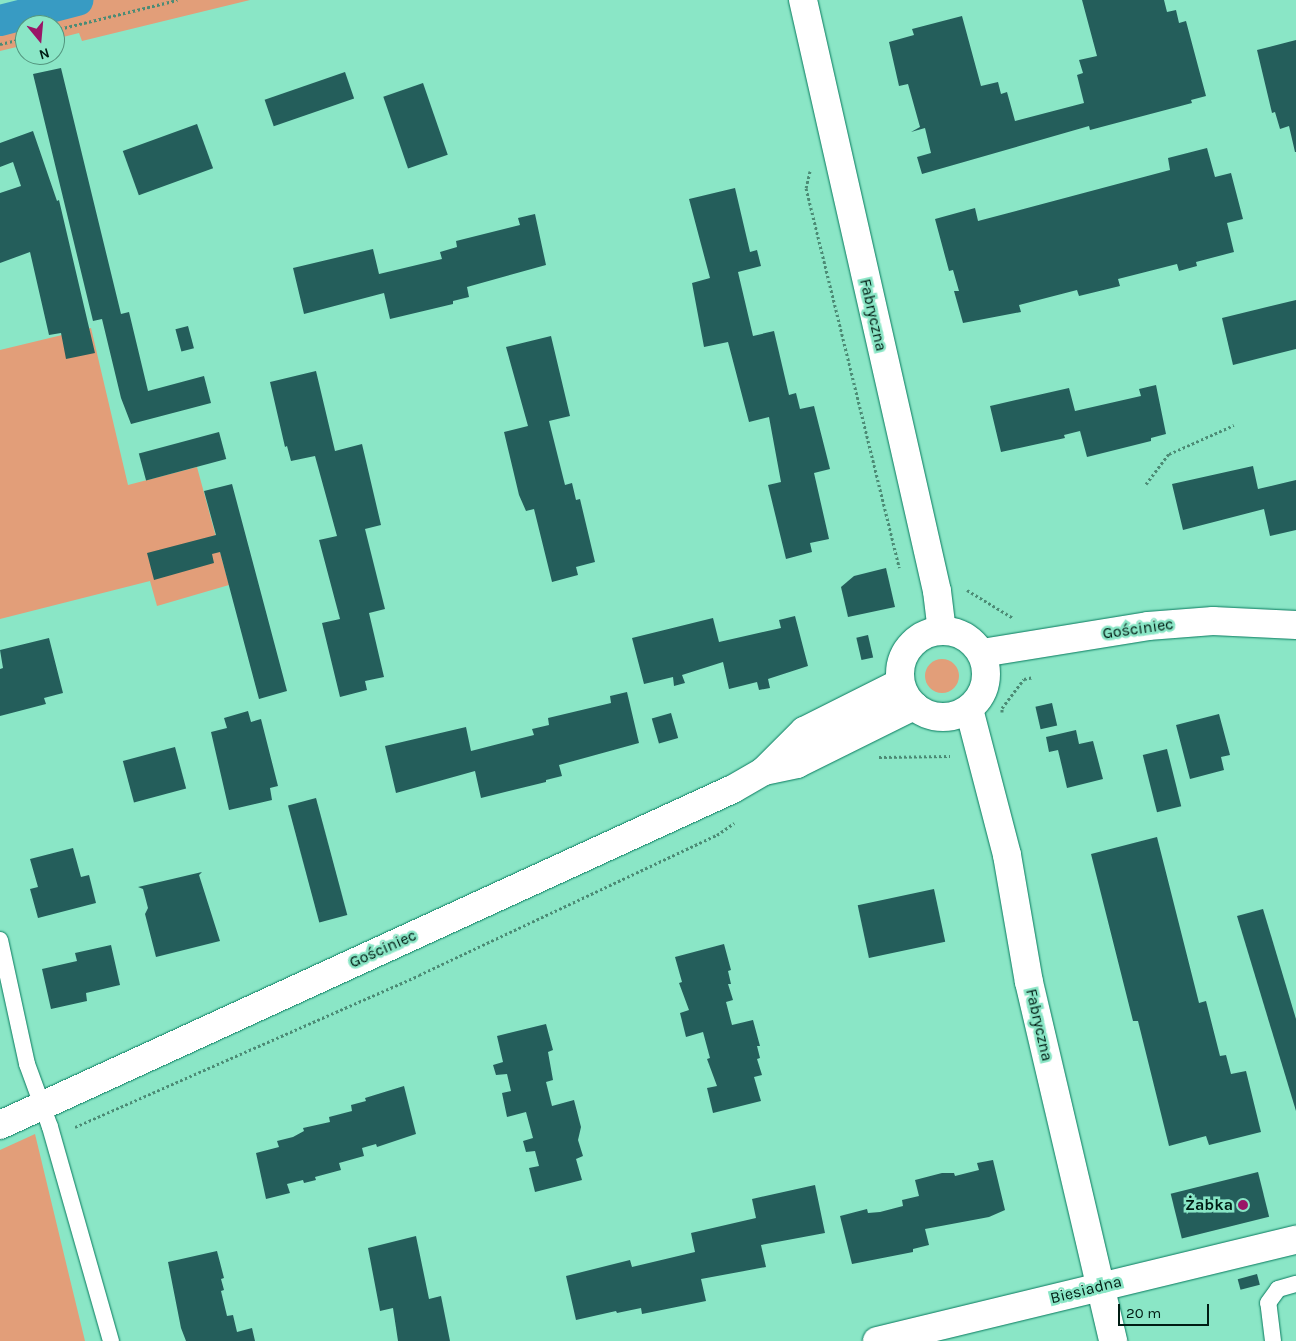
<!DOCTYPE html>
<html>
<head>
<meta charset="utf-8">
<style>
	body { margin:0 }
	#map { position:relative; width:1296px; height:1341px; overflow:hidden; background:#8ae6c6; font-family:Karla,sans-serif }
	div>[style] { position:absolute }
	[style*='--x'] { left:calc(var(--x)*1px); top:calc(var(--y)*1px); width:calc(var(--w)*1px); rotate:calc(var(--a)*1deg) }
	.green>* { inset:0; background:#e29e79 }
	.round { border-radius:50% }
	.canal>* { height:31px; margin:-15.5px; padding:0 15.5px; transform-origin:15.5px; border-radius:15.5px; background:#389bc3 }
	.building>* { inset:0; background:#245e5b; transform-origin:0 0 }
	.path>* { height:3px; margin-top:-1.5px; transform-origin:0; background:repeating-linear-gradient(90deg,#4c8b75 0 2.5px,transparent 0 5px) }
	.roads { filter:drop-shadow(0 0 1px #087a5e) drop-shadow(0 0 1px #087a5e) }
	.service>* { height:16px; margin:-8px; padding:0 8px; transform-origin:8px; border-radius:8px; background:#fff }
	.minor>* { height:28px; margin:-14px; padding:0 14px; transform-origin:14px; border-radius:14px; background:#fff }
	.minor>.ring { margin:-14px; padding:0; box-sizing:content-box; background:none; border:28px solid #fff; border-radius:50% }
	.dots>* { width:14px; height:14px; translate:-50% -50%; box-sizing:border-box; border:2px solid #8ae6c6; border-radius:50% }
	span { translate:-50% -50%; white-space:nowrap; text-align:center; line-height:1.15; -webkit-text-stroke:5px #8ae6c6; paint-order:stroke }
	.street-label { font-size:16px; color:#001c13 }
	.poi-label { font-size:16px; color:#001c13; font-weight:700 }
	.right { translate:-100% -50%; text-align:right }
	.north { position:absolute; left:15px; top:15px; width:50px; height:50px; box-sizing:border-box; background:#8ae6c6; border:1px solid #53957e; border-radius:50%; rotate:163deg; font-size:14px; font-weight:700; line-height:20px; text-align:center; color:#001c13 }
	.north::after { content:''; display:block; margin:auto; width:18px; height:22px; background:#9a1567; clip-path:polygon(50% 0,100% 100%,50% 72%,0 100%) }
	.scale { position:absolute; left:1118px; top:1304px; width:91px; height:22px; box-sizing:border-box; border:2px solid #001c13; border-top:0; padding-left:6px; font-size:15px; line-height:18px; white-space:nowrap; color:#001c13; -webkit-text-stroke:4px #8ae6c6; paint-order:stroke }
</style>
</head>
<body>
<div id="map">
	<div class="green">
		<i style="clip-path:polygon(18px 0,250px 0,82px 41px,79px 33px,55px 39px,55px 25px,25px 25px,25px 45px,0 51px,0 11px,19px 6px)"></i>
		<i style="clip-path:polygon(91px 328px,128px 485px,197px 467px,229px 585px,157px 606px,150px 581px,0 619px,0 350px)"></i>
		<i class="round" style="left:925px;top:659px;width:34px;height:34px"></i>
		<i style="clip-path:polygon(35px 1134px,67px 1267px,85px 1341px,0 1341px,0 1150px)"></i>
	</div>
	<div class="canal">
		<i style="--x:0;--y:20;--w:80;--a:-14.6"></i>
	</div>
	<div class="building">
		<i style="clip-path:polygon(1082px 0,1164px 0,1167px 12px,1176px 10px,1179px 23px,1186px 21px,1206px 96px,1191px 100px,1192px 103px,1090px 130px,1089px 126px,922px 174px,917px 157px,931px 153px,925px 128px,911px 132px,920px 127px,908px 84px,899px 86px,889px 42px,914px 35px,912px 29px,962px 16px,981px 86px,998px 82px,1001px 94px,1007px 92px,1015px 121px,1084px 103px,1077px 75px,1083px 73px,1079px 60px,1097px 56px)"></i>
		<i style="clip-path:polygon(1296px 40px,1296px 152px,1295px 152px,1289px 126px,1280px 129px,1275px 112px,1272px 113px,1257px 50px)"></i>
		<i style="clip-path:polygon(61px 68px,121px 314px,129px 312px,148px 391px,204px 376px,211px 403px,131px 424px,121px 398px,102px 319px,93px 321px,33px 74px)"></i>
		<i style="left:345px;top:72px;width:28px;height:85px;rotate:71deg"></i>
		<i style="left:423px;top:83px;width:76px;height:42px;rotate:71deg"></i>
		<i style="left:197px;top:124px;width:47px;height:79px;rotate:70deg"></i>
		<i style="clip-path:polygon(33px 131px,57px 201px,59px 200px,95px 353px,66px 359px,61px 333px,49px 335px,30px 252px,0 263px,0 193px,21px 186px,13px 162px,0 167px,0 143px)"></i>
		<i style="clip-path:polygon(1207px 148px,1215px 177px,1231px 173px,1243px 219px,1227px 223px,1234px 252px,1196px 262px,1197px 266px,1179px 271px,1177px 264px,1118px 279px,1120px 286px,1079px 296px,1077px 290px,1019px 305px,1021px 312px,963px 323px,954px 291px,959px 291px,953px 270px,949px 271px,935px 219px,975px 208px,978px 221px,1170px 170px,1168px 158px)"></i>
		<i style="clip-path:polygon(735px 188px,750px 252px,757px 250px,761px 266px,738px 272px,753px 336px,774px 331px,789px 395px,796px 393px,800px 409px,814px 406px,830px 469px,814px 473px,829px 539px,810px 543px,812px 552px,786px 559px,768px 485px,781px 482px,769px 417px,749px 422px,728px 342px,704px 347px,692px 283px,710px 278px,689px 199px)"></i>
		<i style="clip-path:polygon(535px 214px,546px 265px,467px 287px,469px 297px,453px 301px,453px 304px,390px 319px,384px 293px,304px 314px,293px 268px,373px 249px,379px 274px,442px 259px,440px 252px,457px 247px,456px 241px,520px 225px,518px 218px)"></i>
		<i style="clip-path:polygon(1296px 300px,1296px 349px,1233px 365px,1222px 318px)"></i>
		<i style="left:188px;top:326px;width:23px;height:13px;rotate:75deg"></i>
		<i style="clip-path:polygon(551px 336px,570px 416px,549px 421px,565px 485px,572px 483px,576px 500px,580px 499px,595px 562px,576px 567px,578px 575px,552px 582px,534px 509px,526px 511px,519px 495px,504px 432px,528px 426px,506px 347px)"></i>
		<i style="clip-path:polygon(316px 371px,335px 451px,362px 444px,381px 525px,365px 529px,385px 609px,369px 613px,384px 677px,365px 681px,367px 690px,340px 697px,322px 623px,340px 619px,319px 540px,337px 536px,315px 456px,291px 461px,287px 446px,285px 447px,270px 382px)"></i>
		<i style="clip-path:polygon(1156px 385px,1166px 434px,1151px 438px,1151px 441px,1087px 457px,1080px 431px,1064px 435px,1065px 438px,1001px 452px,990px 406px,1069px 388px,1075px 411px,1141px 396px,1139px 389px)"></i>
		<i style="left:219px;top:432px;width:28px;height:83px;rotate:75deg"></i>
		<i style="clip-path:polygon(1253px 466px,1258px 489px,1296px 480px,1296px 530px,1270px 536px,1264px 509px,1183px 530px,1172px 484px)"></i>
		<i style="clip-path:polygon(232px 484px,287px 691px,259px 699px,220px 552px,212px 554px,214px 563px,154px 580px,147px 553px,216px 535px,204px 491px)"></i>
		<i style="clip-path:polygon(886px 568px,895px 607px,848px 617px,841px 587px,854px 576px)"></i>
		<i style="clip-path:polygon(795px 616px,808px 666px,768px 679px,770px 688px,759px 690px,757px 682px,729px 689px,723px 662px,682px 675px,685px 683px,674px 686px,673px 677px,644px 684px,632px 638px,713px 618px,719px 642px,781px 628px,779px 620px)"></i>
		<i style="left:868px;top:635px;width:23px;height:12px;rotate:77deg"></i>
		<i style="clip-path:polygon(49px 638px,63px 693px,44px 698px,46px 704px,0 716px,0 669px,3px 668px,0 650px)"></i>
		<i style="clip-path:polygon(627px 692px,639px 743px,559px 765px,562px 776px,546px 780px,546px 782px,481px 798px,475px 771px,396px 793px,385px 746px,466px 727px,471px 751px,534px 735px,532px 729px,549px 725px,548px 718px,611px 703px,610px 696px)"></i>
		<i style="left:1052px;top:703px;width:23px;height:17px;rotate:77deg"></i>
		<i style="clip-path:polygon(248px 711px,251px 722px,261px 719px,278px 786px,270px 788px,272px 800px,229px 810px,211px 732px,227px 728px,224px 718px)"></i>
		<i style="left:671px;top:713px;width:26px;height:20px;rotate:74deg"></i>
		<i style="clip-path:polygon(1219px 714px,1230px 755px,1221px 757px,1224px 770px,1190px 779px,1176px 725px)"></i>
		<i style="clip-path:polygon(1076px 730px,1079px 744px,1093px 741px,1103px 779px,1067px 788px,1058px 750px,1049px 752px,1046px 737px)"></i>
		<i style="left:175px;top:747px;width:43px;height:54px;rotate:75deg"></i>
		<i style="left:1167px;top:749px;width:59px;height:25px;rotate:76deg"></i>
		<i style="left:316px;top:798px;width:121px;height:29px;rotate:75deg"></i>
		<i style="clip-path:polygon(1157px 837px,1199px 1003px,1206px 1001px,1220px 1056px,1226px 1055px,1231px 1074px,1246px 1071px,1261px 1132px,1209px 1145px,1206px 1136px,1169px 1146px,1138px 1021px,1133px 1021px,1091px 854px)"></i>
		<i style="clip-path:polygon(73px 848px,81px 877px,89px 875px,96px 903px,38px 918px,30px 889px,38px 887px,30px 859px)"></i>
		<i style="clip-path:polygon(202px 872px,199px 875px,220px 941px,156px 957px,145px 914px,148px 908px,143px 889px,138px 887px)"></i>
		<i style="left:934px;top:889px;width:54px;height:78px;rotate:78deg"></i>
		<i style="clip-path:polygon(1263px 909px,1296px 1019px,1296px 1111px,1237px 916px)"></i>
		<i style="clip-path:polygon(724px 944px,731px 970px,728px 971px,731px 984px,728px 984px,733px 1000px,726px 1002px,732px 1025px,753px 1020px,760px 1046px,757px 1046px,760px 1058px,757px 1059px,762px 1075px,754px 1077px,761px 1101px,713px 1113px,707px 1088px,717px 1086px,707px 1059px,710px 1058px,703px 1032px,686px 1037px,680px 1013px,689px 1010px,679px 983px,682px 982px,675px 957px)"></i>
		<i style="clip-path:polygon(111px 945px,120px 985px,86px 993px,87px 1001px,51px 1009px,42px 969px,77px 961px,75px 953px)"></i>
		<i style="clip-path:polygon(546px 1024px,553px 1050px,548px 1052px,553px 1080px,546px 1082px,552px 1106px,574px 1100px,581px 1127px,578px 1140px,583px 1156px,576px 1159px,582px 1180px,535px 1192px,529px 1168px,539px 1166px,535px 1151px,526px 1152px,523px 1141px,533px 1138px,526px 1112px,507px 1117px,502px 1093px,511px 1091px,507px 1074px,496px 1075px,493px 1065px,503px 1062px,497px 1036px)"></i>
		<i style="clip-path:polygon(404px 1086px,416px 1134px,377px 1147px,376px 1144px,362px 1148px,364px 1156px,339px 1163px,341px 1170px,315px 1177px,316px 1180px,304px 1183px,303px 1180px,287px 1184px,290px 1193px,266px 1199px,256px 1153px,279px 1147px,277px 1141px,293px 1137px,304px 1131px,303px 1128px,330px 1122px,329px 1117px,352px 1111px,351px 1105px,366px 1101px,365px 1098px)"></i>
		<i style="clip-path:polygon(993px 1160px,1005px 1210px,989px 1217px,925px 1229px,929px 1245px,913px 1249px,913px 1252px,852px 1264px,840px 1216px,867px 1209px,868px 1213px,880px 1212px,903px 1206px,902px 1200px,919px 1196px,915px 1180px,942px 1173px,954px 1173px,955px 1176px,979px 1170px,977px 1163px)"></i>
		<i style="left:1258px;top:1172px;width:46px;height:90px;rotate:76deg"></i>
		<i style="clip-path:polygon(815px 1185px,825px 1233px,761px 1245px,766px 1267px,701px 1279px,706px 1301px,642px 1314px,641px 1308px,617px 1313px,616px 1311px,576px 1320px,566px 1276px,630px 1260px,632px 1267px,695px 1252px,691px 1233px,756px 1218px,752px 1199px)"></i>
		<i style="clip-path:polygon(416px 1236px,429px 1299px,441px 1296px,450px 1341px,398px 1341px,393px 1308px,380px 1311px,368px 1248px)"></i>
		<i style="clip-path:polygon(217px 1251px,224px 1278px,221px 1279px,224px 1290px,221px 1291px,227px 1316px,233px 1315px,237px 1332px,252px 1328px,255px 1341px,186px 1341px,181px 1328px,168px 1262px)"></i>
		<i style="left:1257px;top:1274px;width:11px;height:20px;rotate:75deg"></i>
	</div>
	<div class="path">
		<i style="--x:55;--y:30;--w:126;--a:-13.8"></i>
		<i style="--x:0;--y:44;--w:26;--a:-13"></i>
		<i style="--x:810;--y:171;--w:17;--a:103"></i>
		<i style="--x:806;--y:188;--w:391;--a:76.2"></i>
		<i style="--x:1146;--y:484;--w:38;--a:-53"></i>
		<i style="--x:1169;--y:454;--w:71;--a:-24"></i>
		<i style="--x:967;--y:590;--w:54;--a:31.3"></i>
		<i style="--x:1002;--y:712;--w:4;--a:-90"></i>
		<i style="--x:1002;--y:708;--w:36;--a:-53"></i>
		<i style="--x:1024;--y:679;--w:10;--a:-11"></i>
		<i style="--x:879;--y:757;--w:71;--a:-0.8"></i>
		<i style="--x:75;--y:1127;--w:376;--a:-23.8"></i>
		<i style="--x:419;--y:975;--w:329;--a:-25.2"></i>
		<i style="--x:717;--y:835;--w:21;--a:-35"></i>
	</div>
	<div class="roads">
		<div class="service">
			<i style="--x:0;--y:940;--w:127;--a:77.7"></i>
			<i style="--x:27;--y:1064;--w:67;--a:69.9"></i>
			<i style="--x:50;--y:1127;--w:223;--a:74.1"></i>
			<i style="--x:1273;--y:1341;--w:38;--a:-97"></i>
			<i style="--x:1268;--y:1303;--w:17;--a:-54"></i>
			<i style="--x:1278;--y:1289;--w:19;--a:-16"></i>
		</div>
		<div class="minor">
			<i style="--x:803;--y:0;--w:606;--a:77.23"></i>
			<i style="--x:937;--y:591;--w:39;--a:83"></i>
			<i class="ring" style="left:900px;top:631px;width:58px;height:58px"></i>
			<i style="--x:982;--y:653;--w:168;--a:-9.2"></i>
			<i style="--x:1148;--y:626;--w:65;--a:-4.4"></i>
			<i style="--x:1213;--y:621;--w:83;--a:2.8"></i>
			<i style="--x:969;--y:709;--w:151;--a:75.4"></i>
			<i style="--x:1007;--y:855;--w:129;--a:80.2"></i>
			<i style="--x:1029;--y:982;--w:369;--a:76.8"></i>
			<i style="--x:764;--y:771;--w:34;--a:-12"></i>
			<i style="--x:797;--y:764;--w:131;--a:-26.4"></i>
			<i style="--x:0;--y:1125;--w:806;--a:-24.63"></i>
			<i style="--x:733;--y:789;--w:36;--a:-30"></i>
			<i style="--x:764;--y:771;--w:57;--a:-45"></i>
			<i style="--x:804;--y:731;--w:107;--a:-26.6"></i>
			<i style="--x:877;--y:1341;--w:431;--a:-13.6"></i>
		</div>
	</div>
	<div class="dots">
		<i style="left:1243px;top:1205px;background:#9a1567"></i>
	</div>
	<div class="street-label">
		<span style="left:873px;top:315px;rotate:77deg">Fabryczna</span>
		<span style="left:1138px;top:629px;rotate:-8deg">Gościniec</span>
		<span style="left:383px;top:949px;rotate:-24deg">Gościniec</span>
		<span style="left:1039px;top:1025px;rotate:77deg">Fabryczna</span>
		<span style="left:1086px;top:1290px;rotate:-14deg">Biesiadna</span>
	</div>
	<div class="poi-label">
		<span class="right" style="left:1233px;top:1205px">Żabka</span>
	</div>
	<div class="north">N</div>
	<div class="scale">20 m</div>
</div>
</body>
</html>
